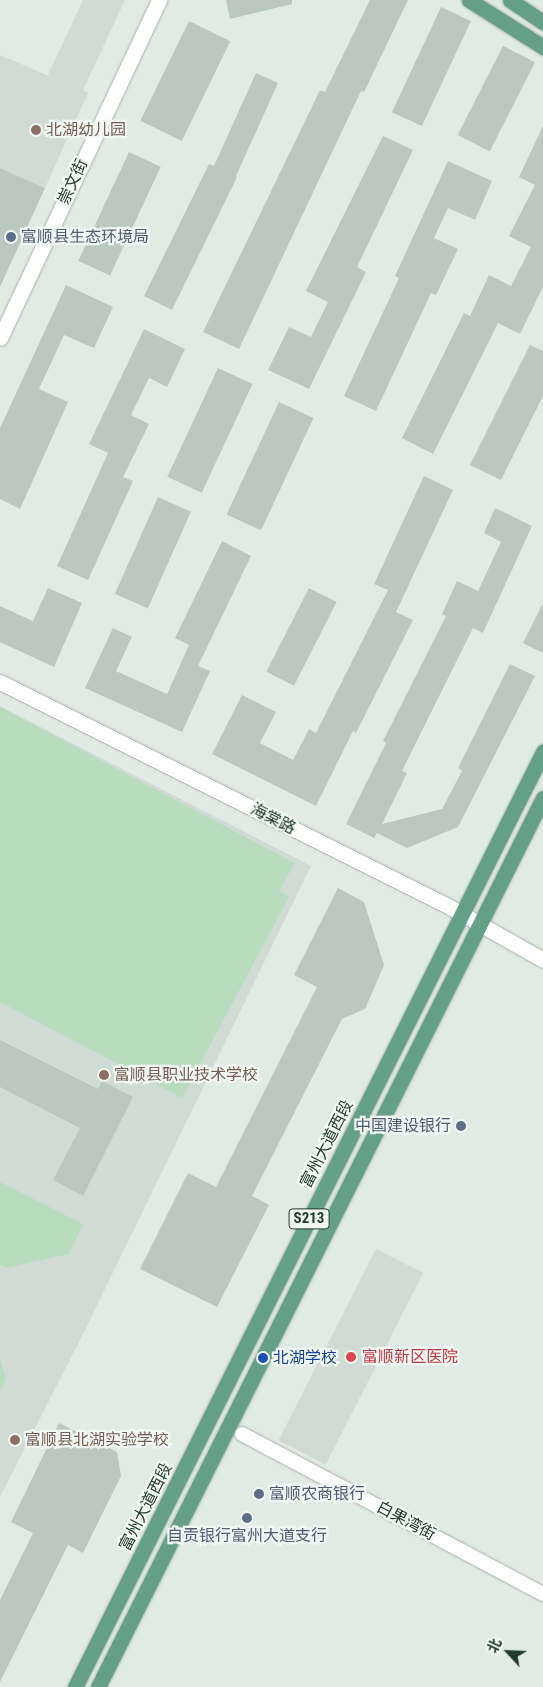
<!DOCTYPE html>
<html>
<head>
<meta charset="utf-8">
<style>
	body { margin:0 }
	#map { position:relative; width:543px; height:1687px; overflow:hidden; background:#e1ebe5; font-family:"Roboto Condensed","Noto Sans SC",sans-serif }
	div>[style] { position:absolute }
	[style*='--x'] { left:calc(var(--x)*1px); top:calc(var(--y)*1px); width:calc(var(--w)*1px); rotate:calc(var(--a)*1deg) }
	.built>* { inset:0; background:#cfdbd4; transform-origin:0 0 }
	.green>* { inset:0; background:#badcbe }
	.building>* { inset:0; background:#b9c9c0; transform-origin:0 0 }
	.roads { filter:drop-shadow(0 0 1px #a4b3ab) drop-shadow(0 0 1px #a4b3ab) }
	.minor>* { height:14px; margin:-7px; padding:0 7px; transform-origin:7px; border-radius:7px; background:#fff }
	.tertiary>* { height:15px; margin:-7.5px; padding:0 7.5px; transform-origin:7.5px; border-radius:7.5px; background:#fff }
	.primary>* { height:15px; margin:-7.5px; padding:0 7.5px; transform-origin:7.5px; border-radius:7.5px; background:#669f89 }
	.dots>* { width:14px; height:14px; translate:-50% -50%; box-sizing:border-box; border:2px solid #f1f8f3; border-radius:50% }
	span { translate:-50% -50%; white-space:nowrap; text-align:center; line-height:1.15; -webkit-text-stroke:4.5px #f1f8f3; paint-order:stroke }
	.shield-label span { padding:1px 4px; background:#f1f8f3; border:1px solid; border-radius:4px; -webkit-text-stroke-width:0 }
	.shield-label { font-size:15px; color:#213b31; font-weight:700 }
	.education-label { font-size:16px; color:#785e54 }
	.left { translate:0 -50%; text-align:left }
	.street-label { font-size:16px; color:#213b31 }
	.service-label { font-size:16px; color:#4e5e75 }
	.right { translate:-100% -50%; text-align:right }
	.health-label { font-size:16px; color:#be3a42 }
	.transit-label { font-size:16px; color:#164399 }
	.north { position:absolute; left:483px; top:1627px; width:50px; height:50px; -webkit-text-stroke:4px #f1f8f3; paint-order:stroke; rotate:295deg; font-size:14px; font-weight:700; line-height:20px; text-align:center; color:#213b31 }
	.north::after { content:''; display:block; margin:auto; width:18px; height:22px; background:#213b31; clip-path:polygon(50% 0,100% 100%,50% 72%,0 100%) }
</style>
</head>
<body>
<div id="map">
	<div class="built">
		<i style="clip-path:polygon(83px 0,125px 0,83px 90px,88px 93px,45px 188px,0 168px,0 55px,68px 84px,48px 75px)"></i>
		<i style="clip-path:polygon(0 706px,311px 866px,85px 1330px,0 1497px)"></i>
		<i style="left:376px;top:1249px;width:53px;height:215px;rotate:27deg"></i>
	</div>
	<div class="green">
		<i style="clip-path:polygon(0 707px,295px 863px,279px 891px,289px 897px,182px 1098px,0 1002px)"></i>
		<i style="clip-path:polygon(0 1182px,83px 1224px,69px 1254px,5px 1268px,0 1265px)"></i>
		<i style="clip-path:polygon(0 1358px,6px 1379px,0 1391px)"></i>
	</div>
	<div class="building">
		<i style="clip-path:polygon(226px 0,292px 0,292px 4px,230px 19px)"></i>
		<i style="clip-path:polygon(370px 0,408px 0,364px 92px,361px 91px,239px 349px,203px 332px,320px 90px,325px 92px)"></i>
		<i style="left:441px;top:7px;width:33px;height:116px;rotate:25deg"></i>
		<i style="left:189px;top:21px;width:46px;height:111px;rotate:26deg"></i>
		<i style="left:503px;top:46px;width:36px;height:100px;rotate:27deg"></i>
		<i style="clip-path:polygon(256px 73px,278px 83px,236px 176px,237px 177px,172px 310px,144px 296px,209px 164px,214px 166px)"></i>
		<i style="clip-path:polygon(543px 126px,543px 287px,520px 334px,498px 323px,433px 454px,402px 438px,464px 313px,470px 316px,489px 275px,511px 286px,531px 247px,509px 236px,535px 185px,519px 177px)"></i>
		<i style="clip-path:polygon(383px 136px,413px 150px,357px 267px,366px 272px,309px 389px,268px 370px,289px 327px,311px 337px,328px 302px,306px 291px)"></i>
		<i style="left:129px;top:152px;width:35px;height:120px;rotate:25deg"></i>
		<i style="clip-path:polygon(448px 161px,492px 181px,475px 220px,448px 208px,434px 238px,458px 249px,436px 295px,431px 293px,376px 411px,344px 396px,399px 278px,395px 276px)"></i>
		<i style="clip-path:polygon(0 168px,45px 188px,0 287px)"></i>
		<i style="clip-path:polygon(66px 285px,113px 307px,94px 348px,64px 335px,39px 389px,68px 402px,20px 509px,0 499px,0 428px)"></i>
		<i style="clip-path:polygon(144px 329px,185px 349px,167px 387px,149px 378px,131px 415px,149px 424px,123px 477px,133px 481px,88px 580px,57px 566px,108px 453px,89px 444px)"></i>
		<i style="clip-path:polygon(530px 345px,543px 351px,543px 396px,501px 480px,470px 465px)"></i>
		<i style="left:218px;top:368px;width:38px;height:120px;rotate:25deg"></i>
		<i style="left:279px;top:402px;width:38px;height:124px;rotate:25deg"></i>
		<i style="clip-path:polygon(424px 476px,453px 490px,396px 612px,413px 620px,356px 733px,353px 731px,316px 806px,212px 754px,242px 695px,276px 712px,260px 743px,293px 760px,309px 729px,316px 733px,388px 590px,374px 584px)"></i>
		<i style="left:158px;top:497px;width:36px;height:106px;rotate:24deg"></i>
		<i style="clip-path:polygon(495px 508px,532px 526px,483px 633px,473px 628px,402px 771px,407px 773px,382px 824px,442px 809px,462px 771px,458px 768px,510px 664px,535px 676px,458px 827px,407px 848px,377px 833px,374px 838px,346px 824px,386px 743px,383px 741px,446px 616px,442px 614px,457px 581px,478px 591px,501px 542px,484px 533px)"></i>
		<i style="clip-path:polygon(222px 541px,251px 556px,198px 666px,210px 671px,182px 732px,85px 688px,113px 628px,132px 637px,116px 671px,167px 694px,189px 645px,175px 638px)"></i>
		<i style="clip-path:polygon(48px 588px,82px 603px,54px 667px,0 642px,0 606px,33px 621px)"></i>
		<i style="left:309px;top:588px;width:31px;height:94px;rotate:27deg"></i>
		<i style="clip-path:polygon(543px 603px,543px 653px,523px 643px)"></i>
		<i style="clip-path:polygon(338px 888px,364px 902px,384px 965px,365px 1009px,342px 1019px,252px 1196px,269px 1205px,217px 1307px,140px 1269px,188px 1173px,216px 1187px,317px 987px,294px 975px)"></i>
		<i style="clip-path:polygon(0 1040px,98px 1089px,102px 1081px,133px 1097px,83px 1196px,53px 1180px,80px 1128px,0 1087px)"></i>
		<i style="clip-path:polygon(59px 1423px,117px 1452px,121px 1476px,83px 1553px,68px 1545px,0 1682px,0 1600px,33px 1533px,11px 1522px)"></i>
	</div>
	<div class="roads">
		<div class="minor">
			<i style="--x:242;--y:1434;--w:341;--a:28"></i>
		</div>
		<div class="tertiary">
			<i style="--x:0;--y:338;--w:374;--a:-64.8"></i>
			<i style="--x:0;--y:682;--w:501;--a:26.57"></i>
			<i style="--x:448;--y:906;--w:109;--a:29.6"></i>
		</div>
		<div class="primary">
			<i style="--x:469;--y:0;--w:88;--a:32.4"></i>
			<i style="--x:510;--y:0;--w:40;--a:34"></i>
			<i style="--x:75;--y:1687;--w:1046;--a:-63.41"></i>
			<i style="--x:98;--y:1687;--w:994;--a:-63.41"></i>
		</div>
	</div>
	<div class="dots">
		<i style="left:36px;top:130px;background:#8d6e63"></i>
		<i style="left:11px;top:237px;background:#5c6f8a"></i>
		<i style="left:104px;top:1075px;background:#8d6e63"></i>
		<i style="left:461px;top:1126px;background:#5c6f8a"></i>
		<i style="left:351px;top:1357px;background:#e0444e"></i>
		<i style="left:263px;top:1358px;background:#1a4fb4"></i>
		<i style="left:15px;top:1440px;background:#8d6e63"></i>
		<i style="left:259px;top:1494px;background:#5c6f8a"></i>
		<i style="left:247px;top:1518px;background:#5c6f8a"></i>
	</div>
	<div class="shield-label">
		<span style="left:309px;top:1219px">S213</span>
	</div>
	<div class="education-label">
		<span class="left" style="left:46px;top:130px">北湖幼儿园</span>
		<span class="left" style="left:114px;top:1075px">富顺县职业技术学校</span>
		<span class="left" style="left:25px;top:1440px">富顺县北湖实验学校</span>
	</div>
	<div class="street-label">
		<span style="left:73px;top:182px;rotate:-65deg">崇文街</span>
		<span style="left:273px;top:819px;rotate:27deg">海棠路</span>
		<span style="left:327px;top:1144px;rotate:-63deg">富州大道西段</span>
		<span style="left:146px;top:1507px;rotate:-63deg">富州大道西段</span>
		<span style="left:406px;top:1521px;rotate:28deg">白果湾街</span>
	</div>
	<div class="service-label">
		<span class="left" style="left:21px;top:237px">富顺县生态环境局</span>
		<span class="right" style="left:451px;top:1126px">中国建设银行</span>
		<span class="left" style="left:269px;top:1494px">富顺农商银行</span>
		<span style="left:247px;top:1536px">自贡银行富州大道支行</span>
	</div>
	<div class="health-label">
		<span class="left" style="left:362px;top:1357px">富顺新区医院</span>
	</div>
	<div class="transit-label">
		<span class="left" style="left:273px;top:1358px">北湖学校</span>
	</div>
	<div class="north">北</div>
</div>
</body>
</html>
